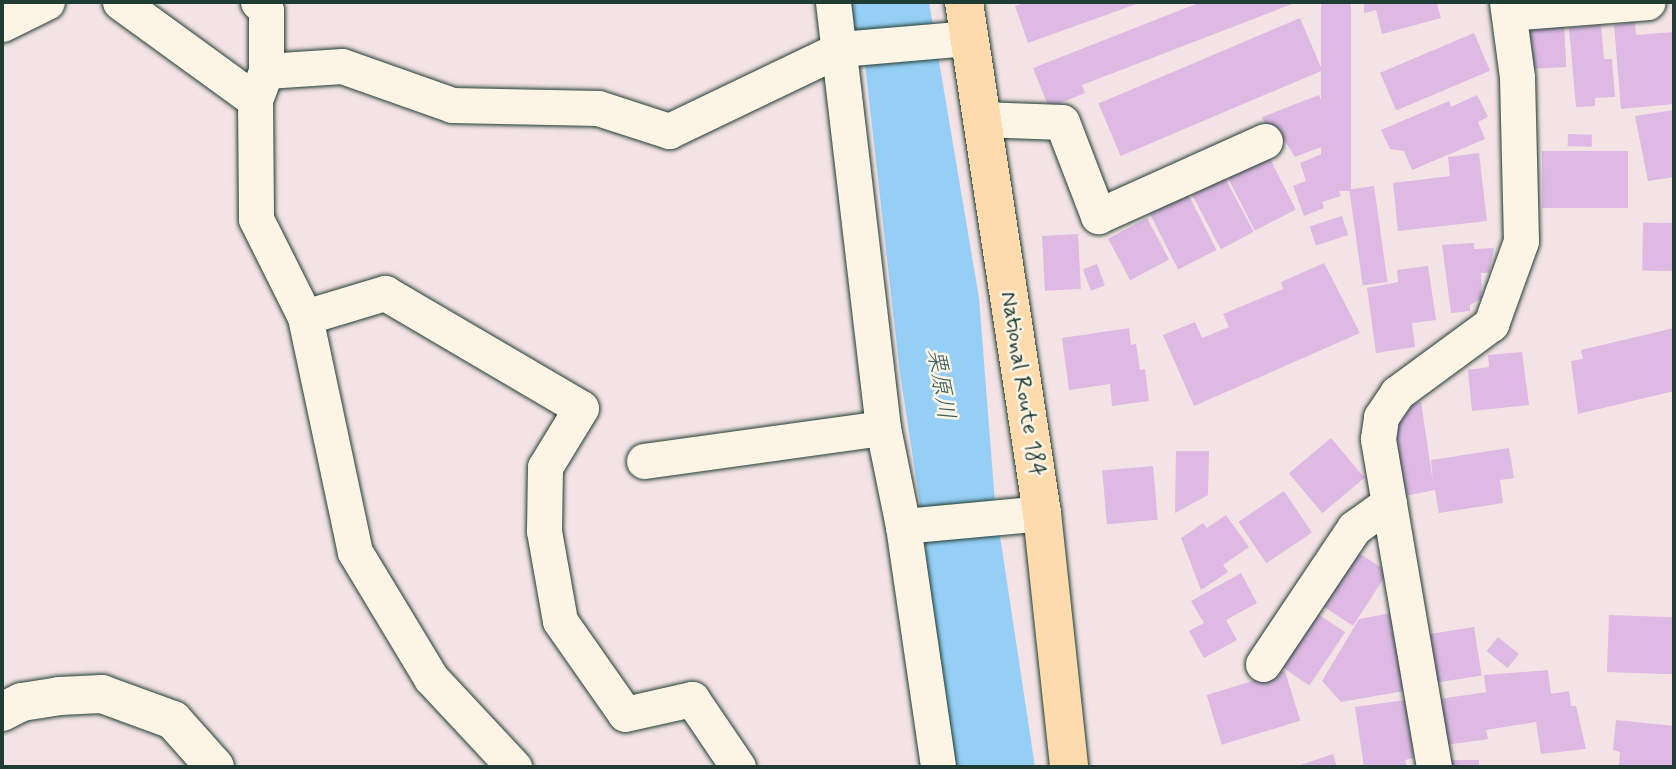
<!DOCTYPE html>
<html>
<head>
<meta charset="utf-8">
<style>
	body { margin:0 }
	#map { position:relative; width:1676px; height:769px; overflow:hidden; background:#f3e3e4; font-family:Mynerve,"Klee One",sans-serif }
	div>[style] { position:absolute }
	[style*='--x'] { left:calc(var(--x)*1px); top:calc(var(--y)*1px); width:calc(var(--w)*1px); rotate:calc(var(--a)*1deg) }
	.water>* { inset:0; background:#96cff5 }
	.building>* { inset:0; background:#ddb9e3; transform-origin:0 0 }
	.roads { filter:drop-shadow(0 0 2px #1f3d34) drop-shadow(0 0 2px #1f3d34) }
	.street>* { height:35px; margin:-17.5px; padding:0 17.5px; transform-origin:17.5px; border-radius:17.5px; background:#fcf5e5 }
	.secondary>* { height:38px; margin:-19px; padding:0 19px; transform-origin:19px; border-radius:19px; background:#fcf5e5 }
	.highway>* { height:38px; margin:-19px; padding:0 19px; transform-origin:19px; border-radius:19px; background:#fddbac }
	span { translate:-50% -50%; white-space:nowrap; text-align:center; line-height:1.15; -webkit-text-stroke:5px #fcf5e5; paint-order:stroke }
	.street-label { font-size:23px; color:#1f3d34 }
	.water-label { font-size:24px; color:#375a5b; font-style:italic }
	.frame { position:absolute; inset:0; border:4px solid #1f3d34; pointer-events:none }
</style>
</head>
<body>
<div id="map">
	<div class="water">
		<i style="clip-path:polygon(848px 2px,929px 2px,979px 298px,995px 503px,1035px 767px,954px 767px,929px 605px,925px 537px,900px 373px,865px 64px,853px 30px)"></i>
	</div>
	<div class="building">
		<i style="clip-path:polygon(1026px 2px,1142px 2px,1028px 43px,1015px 6px)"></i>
		<i style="clip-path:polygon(1201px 2px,1297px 2px,1082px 85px,1085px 93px,1049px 108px,1033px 68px)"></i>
		<i style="left:1321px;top:2px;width:30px;height:189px"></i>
		<i style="clip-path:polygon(1364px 2px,1442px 2px,1437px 4px,1441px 18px,1382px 34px,1376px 10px,1364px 13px)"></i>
		<i style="left:1300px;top:18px;width:57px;height:219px;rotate:67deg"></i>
		<i style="left:1564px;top:22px;width:45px;height:38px;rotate:87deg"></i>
		<i style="clip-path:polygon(1635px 22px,1636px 35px,1674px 32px,1674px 104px,1621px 109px,1614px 25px)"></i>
		<i style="clip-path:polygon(1601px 25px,1604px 59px,1612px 59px,1615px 97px,1595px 98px,1595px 106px,1576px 107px,1569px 28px)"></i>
		<i style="left:1474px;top:33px;width:41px;height:102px;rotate:67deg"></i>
		<i style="clip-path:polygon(1319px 95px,1337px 141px,1295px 157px,1285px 141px,1273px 146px,1262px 117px)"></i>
		<i style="clip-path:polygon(1477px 95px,1488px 117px,1478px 122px,1485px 139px,1412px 170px,1404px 151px,1390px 149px,1381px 130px,1449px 101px,1451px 107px)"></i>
		<i style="clip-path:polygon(1674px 110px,1674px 177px,1648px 181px,1635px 116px)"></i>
		<i style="left:1568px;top:134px;width:24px;height:12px;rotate:2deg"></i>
		<i style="left:1542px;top:151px;width:86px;height:57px"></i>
		<i style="clip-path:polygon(1324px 153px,1341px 196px,1322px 202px,1324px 208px,1304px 216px,1293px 186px,1306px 181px,1300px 163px)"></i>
		<i style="clip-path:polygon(1479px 153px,1487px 221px,1398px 231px,1393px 183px,1450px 176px,1448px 157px)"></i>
		<i style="left:1269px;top:157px;width:59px;height:46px;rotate:63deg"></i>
		<i style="left:1225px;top:178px;width:61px;height:37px;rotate:62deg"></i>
		<i style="left:1374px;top:186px;width:97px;height:25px;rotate:82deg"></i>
		<i style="left:1187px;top:192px;width:65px;height:43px;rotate:63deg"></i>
		<i style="left:1342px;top:216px;width:20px;height:34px;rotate:72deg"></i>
		<i style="left:1147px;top:218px;width:47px;height:44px;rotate:62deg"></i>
		<i style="left:1674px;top:223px;width:48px;height:31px;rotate:91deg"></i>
		<i style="left:1078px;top:234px;width:55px;height:36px;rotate:87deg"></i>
		<i style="clip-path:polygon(1474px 243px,1474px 249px,1494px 248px,1489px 273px,1481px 273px,1482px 298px,1470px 305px,1470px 311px,1451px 313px,1442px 245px)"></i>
		<i style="clip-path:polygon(1324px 263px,1360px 333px,1194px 406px,1163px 335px,1195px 322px,1202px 338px,1229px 327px,1223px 314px,1283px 289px,1281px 282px)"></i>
		<i style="left:1097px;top:264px;width:23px;height:15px;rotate:70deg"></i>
		<i style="clip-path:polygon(1428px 266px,1436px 320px,1412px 323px,1415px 347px,1376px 353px,1367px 288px,1398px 282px,1397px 270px)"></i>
		<i style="clip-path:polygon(1129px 328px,1131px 345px,1136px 344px,1140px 370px,1145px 369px,1149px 401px,1112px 406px,1110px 384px,1069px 390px,1062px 338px)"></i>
		<i style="clip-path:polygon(1674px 328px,1674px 391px,1578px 414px,1571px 361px,1583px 359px,1581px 350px)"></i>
		<i style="clip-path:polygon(1522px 352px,1529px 405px,1472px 411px,1468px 370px,1489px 367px,1488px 355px)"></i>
		<i style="clip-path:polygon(1421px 402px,1433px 483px,1431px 460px,1509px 448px,1514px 478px,1500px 480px,1503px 503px,1439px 513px,1435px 490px,1399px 497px,1388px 428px,1401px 406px)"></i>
		<i style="left:1331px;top:438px;width:52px;height:55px;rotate:50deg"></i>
		<i style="clip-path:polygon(1176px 451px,1209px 451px,1208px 495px,1175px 513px)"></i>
		<i style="left:1153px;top:466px;width:54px;height:51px;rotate:85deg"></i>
		<i style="left:1284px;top:491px;width:50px;height:55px;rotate:56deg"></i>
		<i style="clip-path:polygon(1226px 515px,1249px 547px,1223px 565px,1228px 572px,1201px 590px,1181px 538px,1203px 523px,1207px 528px)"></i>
		<i style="left:1351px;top:548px;width:44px;height:64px;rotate:33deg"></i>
		<i style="clip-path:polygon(1241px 573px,1257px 603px,1226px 620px,1237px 640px,1204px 658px,1189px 631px,1204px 623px,1191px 601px)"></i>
		<i style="left:1312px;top:610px;width:40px;height:64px;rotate:34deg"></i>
		<i style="clip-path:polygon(1392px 613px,1404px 691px,1341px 702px,1322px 681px,1359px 619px)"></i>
		<i style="left:1609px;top:615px;width:65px;height:57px;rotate:2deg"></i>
		<i style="left:1474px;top:627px;width:49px;height:52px;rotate:81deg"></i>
		<i style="left:1498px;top:637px;width:27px;height:18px;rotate:39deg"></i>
		<i style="clip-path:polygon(1548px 670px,1551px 694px,1569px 691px,1571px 706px,1576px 706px,1586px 749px,1541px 754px,1536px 722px,1486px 730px,1488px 739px,1446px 745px,1440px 699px,1486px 692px,1484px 675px)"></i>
		<i style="left:1285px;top:671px;width:52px;height:82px;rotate:73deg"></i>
		<i style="clip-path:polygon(1405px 700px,1414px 758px,1405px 760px,1407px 767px,1364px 767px,1355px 707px)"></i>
		<i style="clip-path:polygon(1616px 720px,1674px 726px,1674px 767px,1619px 767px,1620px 752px,1613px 750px)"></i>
		<i style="clip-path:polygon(1333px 754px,1337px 767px,1295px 767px)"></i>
		<i style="left:1442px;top:760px;width:37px;height:7px"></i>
	</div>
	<div class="roads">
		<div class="street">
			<i style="--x:120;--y:2;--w:167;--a:36"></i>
			<i style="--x:258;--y:2;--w:11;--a:45"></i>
			<i style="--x:266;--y:10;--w:61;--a:90"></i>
			<i style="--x:266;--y:71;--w:31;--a:111"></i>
			<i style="--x:255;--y:100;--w:119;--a:89.5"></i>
			<i style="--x:256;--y:219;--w:110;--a:63.4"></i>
			<i style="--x:305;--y:317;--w:240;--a:78"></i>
			<i style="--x:355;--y:552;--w:147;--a:58.9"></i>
			<i style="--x:431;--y:678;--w:122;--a:47"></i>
			<i style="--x:833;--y:2;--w:429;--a:83.3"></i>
			<i style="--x:883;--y:428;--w:100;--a:78.5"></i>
			<i style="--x:903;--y:526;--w:244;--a:81.7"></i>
			<i style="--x:1509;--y:13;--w:139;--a:-4.5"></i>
			<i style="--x:2;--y:24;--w:50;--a:-26.1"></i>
			<i style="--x:266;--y:71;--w:76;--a:-3.8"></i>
			<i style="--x:342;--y:66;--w:117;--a:19.5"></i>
			<i style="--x:452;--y:105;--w:146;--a:1.2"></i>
			<i style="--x:598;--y:108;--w:75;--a:17.9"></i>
			<i style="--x:669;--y:131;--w:190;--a:-25.6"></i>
			<i style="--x:840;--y:49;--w:128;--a:-4.9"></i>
			<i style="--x:980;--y:119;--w:82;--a:2.1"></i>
			<i style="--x:1062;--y:122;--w:101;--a:69"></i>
			<i style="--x:1098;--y:216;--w:183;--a:-24.2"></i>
			<i style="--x:305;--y:317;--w:84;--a:-16.7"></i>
			<i style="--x:385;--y:293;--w:227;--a:30.4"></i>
			<i style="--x:581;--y:408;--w:69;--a:121.4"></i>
			<i style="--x:545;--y:467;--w:64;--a:90.9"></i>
			<i style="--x:544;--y:531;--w:91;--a:79.9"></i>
			<i style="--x:560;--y:621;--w:113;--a:55"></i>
			<i style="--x:625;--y:714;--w:69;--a:-12.6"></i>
			<i style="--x:692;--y:699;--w:82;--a:55.9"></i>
			<i style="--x:644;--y:461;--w:241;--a:-7.9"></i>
			<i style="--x:903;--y:526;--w:140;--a:-5.3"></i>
			<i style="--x:1263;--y:664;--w:164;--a:-56.2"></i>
			<i style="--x:1354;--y:528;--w:43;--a:-35.5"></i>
			<i style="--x:1434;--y:767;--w:333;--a:-99.7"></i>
			<i style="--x:1378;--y:439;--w:22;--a:-82"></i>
			<i style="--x:1381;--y:417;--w:29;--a:-56"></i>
			<i style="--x:1397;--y:393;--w:117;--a:-36.3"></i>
			<i style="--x:1491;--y:324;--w:88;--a:-70.1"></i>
			<i style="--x:1521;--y:241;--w:164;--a:-91.4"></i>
			<i style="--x:1517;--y:77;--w:76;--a:-97.6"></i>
		</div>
		<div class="secondary">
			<i style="--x:2;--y:712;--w:22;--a:-27"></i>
			<i style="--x:22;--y:702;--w:37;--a:-9"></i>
			<i style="--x:59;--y:696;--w:43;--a:-2.7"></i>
			<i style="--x:102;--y:694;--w:76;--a:20.1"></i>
			<i style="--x:173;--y:720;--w:63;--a:48.2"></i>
		</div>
		<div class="highway">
			<i style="--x:964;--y:2;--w:517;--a:81.32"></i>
			<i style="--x:1042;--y:513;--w:255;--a:83.9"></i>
		</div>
	</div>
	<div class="street-label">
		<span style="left:1022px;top:384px;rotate:81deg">National Route 184</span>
	</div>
	<div class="water-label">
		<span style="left:940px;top:384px;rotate:81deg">栗原川</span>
	</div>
	<div class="frame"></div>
</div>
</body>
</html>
